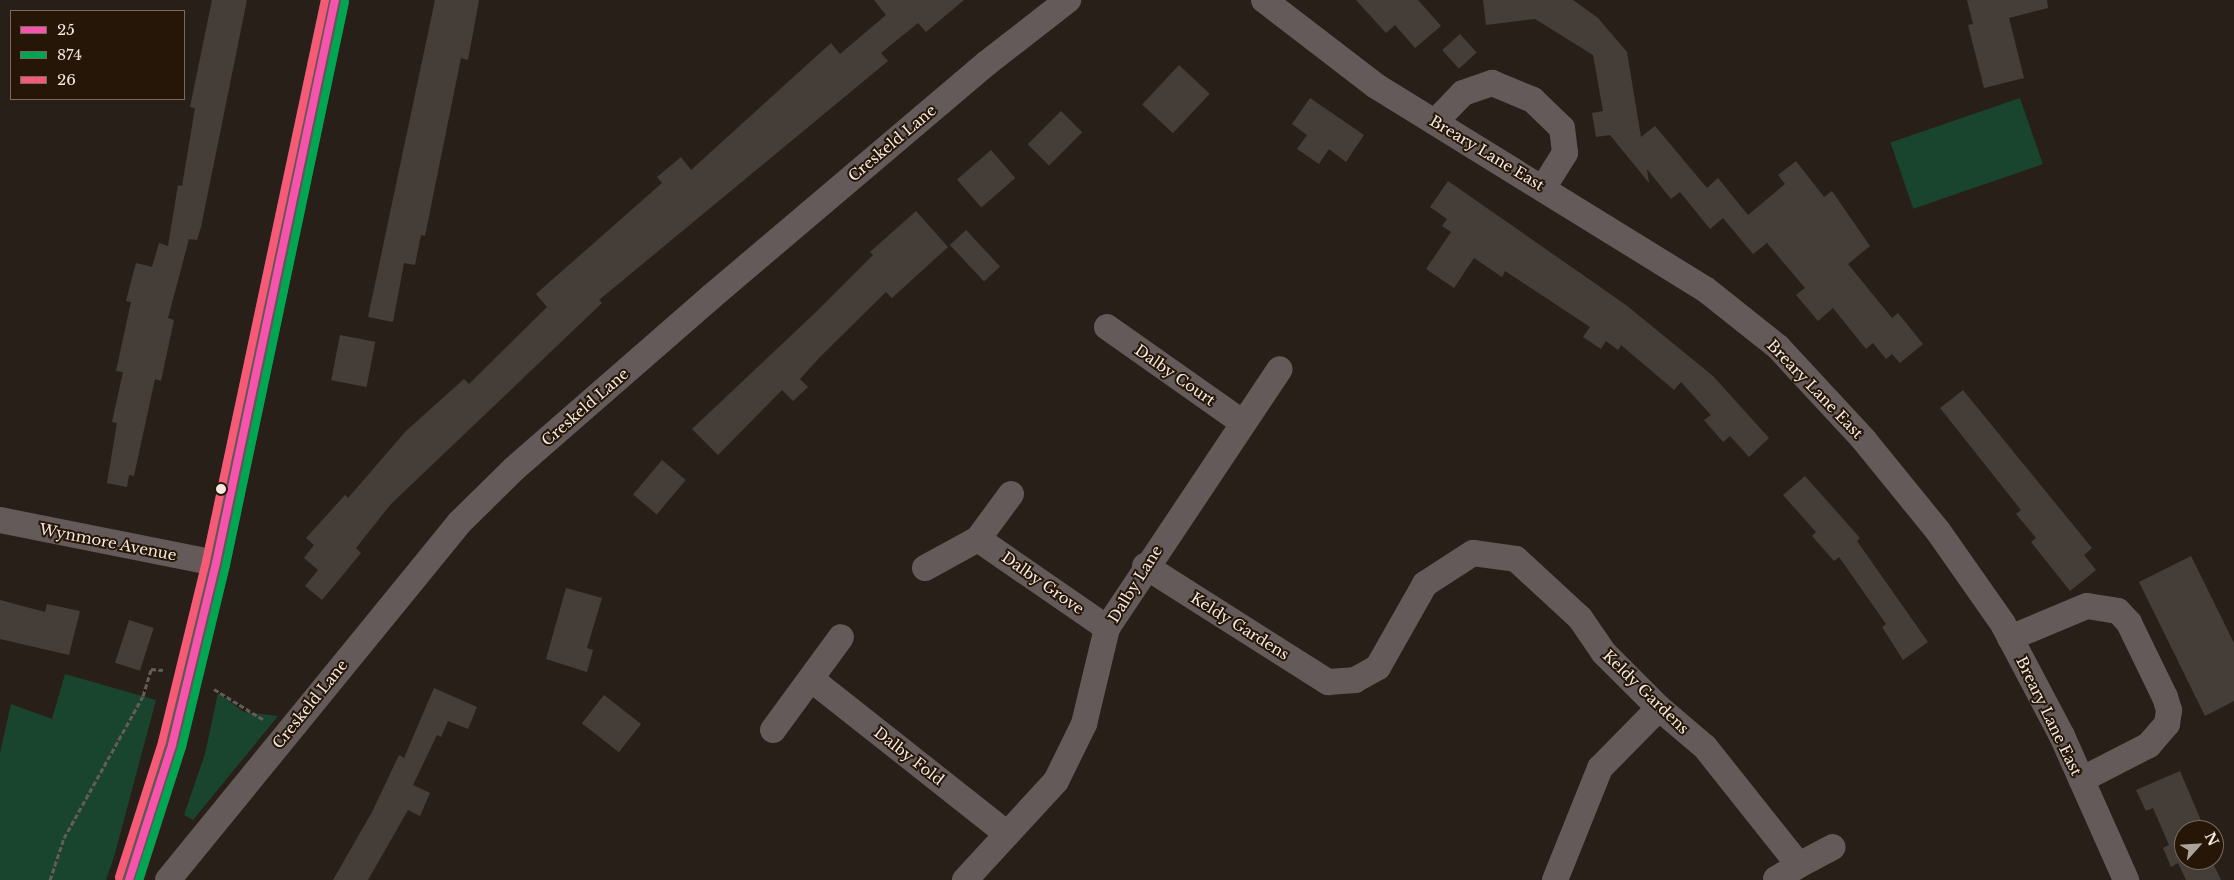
<!DOCTYPE html>
<html>
<head>
<meta charset="utf-8">
<style>
	body { margin:0 }
	#map { position:relative; width:2234px; height:880px; overflow:hidden; background:#282018; font-family:"Libre Baskerville",serif }
	div>[style] { position:absolute }
	[style*='--x'] { left:calc(var(--x)*1px); top:calc(var(--y)*1px); width:calc(var(--w)*1px); rotate:calc(var(--a)*1deg) }
	.green>* { inset:0; background:#19442e; transform-origin:0 0 }
	.building>* { inset:0; background:#453e38; transform-origin:0 0 }
	.path>* { height:3px; margin-top:-1.5px; transform-origin:0; background:repeating-linear-gradient(90deg,#645c59 0 5px,transparent 0 7.5px) }
	.minor>* { height:26px; margin:-13px; padding:0 13px; transform-origin:13px; border-radius:13px; background:#645a59 }
	.highway>* { height:28px; margin:-14px; padding:0 14px; transform-origin:14px; border-radius:14px; background:#625754 }
	.bus-1>* { height:8px; margin:-4px; padding:0 4px; transform-origin:4px; border-radius:4px; background:#f653ac }
	.bus-2>* { height:8px; margin:-4px; padding:0 4px; transform-origin:4px; border-radius:4px; background:#00a651 }
	.bus-3>* { height:8px; margin:-4px; padding:0 4px; transform-origin:4px; border-radius:4px; background:#f75a77 }
	.dots>* { width:14px; height:14px; translate:-50% -50%; box-sizing:border-box; border:2px solid #251608; border-radius:50% }
	span { translate:-50% -50%; white-space:nowrap; text-align:center; line-height:1.15; -webkit-text-stroke:4px #251608; paint-order:stroke }
	.street-label { font-size:15px; color:#f4e9e0 }
	.legend { position:absolute; left:10px; top:10px; width:175px; height:90px; box-sizing:border-box; background:#251608; border:1px solid #786a5e; margin:0; padding:6px 9px; list-style:none; font-size:15px; color:#f4e9e0 }
	.legend li { display:flex; align-items:center; gap:10px; height:25px }
	.legend b { width:25px; border:1px solid #786a5e }
	.north { position:absolute; left:2174px; top:820px; width:50px; height:50px; box-sizing:border-box; background:#251608; border:1px solid #786a5e; border-radius:50%; rotate:64deg; font-size:14px; font-weight:700; line-height:20px; text-align:center; color:#f4e9e0 }
	.north::after { content:''; display:block; margin:auto; width:18px; height:22px; background:#ada39a; clip-path:polygon(50% 0,100% 100%,50% 72%,0 100%) }
</style>
</head>
<body>
<div id="map">
	<div class="green">
		<i style="left:2020px;top:98px;width:70px;height:137px;rotate:71deg"></i>
		<i style="clip-path:polygon(65px 674px,156px 700px,114px 857px,106px 880px,0 880px,0 753px,11px 704px,52px 719px)"></i>
		<i style="clip-path:polygon(218px 693px,244px 712px,278px 716px,193px 820px,184px 815px,205px 754px)"></i>
	</div>
	<div class="building">
		<i style="clip-path:polygon(212px 0,247px 0,201px 227px,197px 240px,189px 239px,168px 318px,174px 320px,161px 381px,155px 379px,134px 476px,129px 475px,127px 487px,107px 483px,117px 423px,112px 422px,123px 372px,116px 371px,131px 302px,126px 301px,136px 263px,152px 267px,159px 243px,168px 246px,178px 185px,182px 186px,195px 108px,190px 107px)"></i>
		<i style="clip-path:polygon(435px 0,479px 0,468px 60px,461px 58px,425px 236px,421px 235px,415px 265px,404px 263px,393px 322px,368px 317px)"></i>
		<i style="clip-path:polygon(874px 0,964px 0,926px 32px,918px 23px,881px 53px,888px 61px,599px 300px,602px 303px,391px 504px,356px 548px,361px 553px,322px 600px,305px 586px,318px 570px,304px 558px,314px 545px,306px 538px,345px 495px,348px 498px,406px 431px,464px 379px,469px 384px,547px 307px,536px 294px,662px 183px,657px 177px,681px 157px,691px 170px,831px 43px,840px 54px,886px 15px)"></i>
		<i style="clip-path:polygon(1356px 0,1418px 0,1441px 26px,1415px 48px,1395px 25px,1386px 33px)"></i>
		<i style="clip-path:polygon(1483px 0,1573px 0,1598px 18px,1627px 52px,1641px 137px,1655px 126px,1707px 188px,1718px 178px,1748px 215px,1785px 184px,1778px 175px,1796px 161px,1824px 197px,1832px 191px,1870px 246px,1848px 264px,1892px 318px,1898px 313px,1923px 344px,1900px 363px,1892px 354px,1886px 359px,1873px 343px,1866px 349px,1833px 308px,1818px 321px,1796px 295px,1805px 288px,1767px 243px,1753px 254px,1723px 218px,1710px 229px,1680px 192px,1671px 199px,1647px 169px,1649px 183px,1610px 135px,1596px 137px,1592px 113px,1603px 111px,1593px 55px,1535px 19px,1486px 25px)"></i>
		<i style="clip-path:polygon(1967px 0,2047px 0,2048px 8px,2009px 18px,2024px 78px,1984px 88px,1968px 25px,1973px 24px)"></i>
		<i style="left:1460px;top:34px;width:25px;height:24px;rotate:48deg"></i>
		<i style="left:1179px;top:65px;width:42px;height:54px;rotate:43deg"></i>
		<i style="clip-path:polygon(1310px 98px,1364px 135px,1346px 162px,1329px 149px,1319px 164px,1297px 149px,1307px 135px,1292px 124px)"></i>
		<i style="left:1061px;top:111px;width:30px;height:47px;rotate:45deg"></i>
		<i style="left:991px;top:150px;width:37px;height:45px;rotate:49deg"></i>
		<i style="clip-path:polygon(1448px 181px,1626px 305px,1713px 376px,1769px 438px,1749px 457px,1730px 436px,1723px 442px,1704px 420px,1711px 415px,1681px 382px,1674px 390px,1621px 345px,1618px 350px,1606px 341px,1601px 349px,1583px 337px,1590px 327px,1505px 271px,1502px 277px,1474px 258px,1454px 288px,1426px 269px,1451px 232px,1442px 226px,1447px 219px,1430px 207px)"></i>
		<i style="clip-path:polygon(916px 211px,948px 247px,892px 298px,886px 292px,820px 357px,800px 379px,808px 387px,793px 401px,782px 390px,718px 455px,692px 429px,817px 311px,873px 255px,870px 252px)"></i>
		<i style="left:966px;top:230px;width:50px;height:22px;rotate:47deg"></i>
		<i style="left:340px;top:335px;width:36px;height:46px;rotate:11deg"></i>
		<i style="clip-path:polygon(1963px 390px,2092px 548px,2084px 555px,2096px 570px,2070px 591px,2031px 542px,2036px 538px,2016px 514px,2021px 510px,1940px 408px)"></i>
		<i style="left:662px;top:460px;width:31px;height:45px;rotate:40deg"></i>
		<i style="clip-path:polygon(1805px 476px,1860px 538px,1857px 541px,1928px 642px,1903px 660px,1882px 627px,1886px 624px,1839px 557px,1834px 561px,1812px 536px,1816px 532px,1783px 495px)"></i>
		<i style="clip-path:polygon(2191px 556px,2234px 643px,2234px 701px,2205px 716px,2139px 582px)"></i>
		<i style="clip-path:polygon(566px 588px,602px 598px,587px 648px,593px 650px,587px 672px,546px 659px)"></i>
		<i style="clip-path:polygon(0 600px,45px 612px,47px 604px,80px 611px,69px 655px,0 639px)"></i>
		<i style="left:129px;top:620px;width:26px;height:45px;rotate:18deg"></i>
		<i style="clip-path:polygon(434px 688px,477px 707px,468px 729px,448px 721px,441px 737px,437px 735px,413px 785px,430px 793px,420px 816px,408px 810px,368px 880px,333px 880px,372px 812px,399px 755px,404px 758px)"></i>
		<i style="left:604px;top:695px;width:47px;height:36px;rotate:38deg"></i>
		<i style="clip-path:polygon(2180px 771px,2205px 830px,2184px 830px,2184px 860px,2214px 860px,2214px 849px,2219px 860px,2213px 863px,2221px 880px,2186px 880px,2178px 863px,2171px 867px,2163px 848px,2169px 845px,2153px 808px,2146px 811px,2136px 790px)"></i>
	</div>
	<div class="path">
		<i style="--x:214;--y:689;--w:59;--a:31.8"></i>
		<i style="--x:50;--y:880;--w:44;--a:-71.6"></i>
		<i style="--x:64;--y:838;--w:162;--a:-60.9"></i>
		<i style="--x:143;--y:696;--w:28;--a:-73"></i>
		<i style="--x:151;--y:669;--w:12;--a:5"></i>
	</div>
	<div class="minor">
		<i style="--x:1264;--y:0;--w:141;--a:37.5"></i>
		<i style="--x:1376;--y:86;--w:387;--a:31.7"></i>
		<i style="--x:1705;--y:289;--w:93;--a:38.5"></i>
		<i style="--x:1778;--y:347;--w:127;--a:47.2"></i>
		<i style="--x:1864;--y:440;--w:117;--a:50.9"></i>
		<i style="--x:1938;--y:531;--w:113;--a:55"></i>
		<i style="--x:2003;--y:624;--w:127;--a:62.2"></i>
		<i style="--x:2062;--y:736;--w:158;--a:66"></i>
		<i style="--x:1435;--y:122;--w:40;--a:-46"></i>
		<i style="--x:1463;--y:93;--w:31;--a:-19"></i>
		<i style="--x:1492;--y:83;--w:44;--a:22.5"></i>
		<i style="--x:1533;--y:100;--w:40;--a:44"></i>
		<i style="--x:1562;--y:128;--w:25;--a:83"></i>
		<i style="--x:1565;--y:153;--w:40;--a:122"></i>
		<i style="--x:1107;--y:327;--w:166;--a:35.2"></i>
		<i style="--x:1011;--y:494;--w:56;--a:126.3"></i>
		<i style="--x:978;--y:539;--w:157;--a:34.6"></i>
		<i style="--x:0;--y:520;--w:220;--a:11.3"></i>
		<i style="--x:1145;--y:566;--w:217;--a:32.4"></i>
		<i style="--x:1328;--y:682;--w:27;--a:-4"></i>
		<i style="--x:1355;--y:680;--w:26;--a:-29"></i>
		<i style="--x:1378;--y:667;--w:95;--a:-60.5"></i>
		<i style="--x:1425;--y:584;--w:57;--a:-32.9"></i>
		<i style="--x:1473;--y:553;--w:43;--a:7.9"></i>
		<i style="--x:1516;--y:559;--w:87;--a:42.7"></i>
		<i style="--x:1580;--y:618;--w:42;--a:55.6"></i>
		<i style="--x:1604;--y:653;--w:78;--a:45"></i>
		<i style="--x:1659;--y:708;--w:60;--a:40.3"></i>
		<i style="--x:1705;--y:747;--w:151;--a:51.5"></i>
		<i style="--x:1799;--y:865;--w:38;--a:-28"></i>
		<i style="--x:925;--y:568;--w:60;--a:-28.7"></i>
		<i style="--x:2010;--y:638;--w:83;--a:-22.6"></i>
		<i style="--x:2087;--y:606;--w:31;--a:9"></i>
		<i style="--x:2118;--y:611;--w:16;--a:47"></i>
		<i style="--x:2129;--y:623;--w:82;--a:64.1"></i>
		<i style="--x:2165;--y:697;--w:14;--a:73"></i>
		<i style="--x:2169;--y:710;--w:14;--a:98"></i>
		<i style="--x:2167;--y:724;--w:28;--a:131"></i>
		<i style="--x:2149;--y:745;--w:76;--a:152.8"></i>
		<i style="--x:811;--y:679;--w:250;--a:38.3"></i>
		<i style="--x:773;--y:730;--w:115;--a:-53.8"></i>
		<i style="--x:1776;--y:879;--w:27;--a:-31"></i>
		<i style="--x:168;--y:880;--w:461;--a:-50.8"></i>
		<i style="--x:459;--y:523;--w:78;--a:-44.5"></i>
		<i style="--x:515;--y:468;--w:260;--a:-41.1"></i>
		<i style="--x:711;--y:297;--w:362;--a:-40.3"></i>
		<i style="--x:987;--y:63;--w:103;--a:-37.9"></i>
		<i style="--x:965;--y:880;--w:134;--a:-47.4"></i>
		<i style="--x:1056;--y:781;--w:64;--a:-63.8"></i>
		<i style="--x:1084;--y:724;--w:99;--a:-76.5"></i>
		<i style="--x:1107;--y:628;--w:311;--a:-56.3"></i>
		<i style="--x:1555;--y:880;--w:121;--a:-68.1"></i>
		<i style="--x:1600;--y:768;--w:84;--a:-45.5"></i>
	</div>
	<div class="highway">
		<i style="--x:129;--y:880;--w:142;--a:-72.3"></i>
		<i style="--x:172;--y:745;--w:187;--a:-76.4"></i>
		<i style="--x:216;--y:563;--w:575;--a:-78.07"></i>
	</div>
	<div class="bus-1">
		<i style="--x:129;--y:880;--w:142;--a:-72.3"></i>
		<i style="--x:172;--y:745;--w:187;--a:-76.4"></i>
		<i style="--x:216;--y:563;--w:575;--a:-78.07"></i>
	</div>
	<div class="bus-2">
		<i style="--x:139;--y:880;--w:140;--a:-72.1"></i>
		<i style="--x:182;--y:747;--w:187;--a:-76.4"></i>
		<i style="--x:226;--y:565;--w:575;--a:-78.07"></i>
	</div>
	<div class="bus-3">
		<i style="--x:119;--y:877;--w:142;--a:-72.3"></i>
		<i style="--x:162;--y:742;--w:186;--a:-76.3"></i>
		<i style="--x:206;--y:561;--w:573;--a:-78.02"></i>
	</div>
	<div class="dots">
		<i style="left:221px;top:489px;background:#f4e9e0"></i>
	</div>
	<div class="street-label">
		<span style="left:892px;top:143px;rotate:-40deg">Creskeld Lane</span>
		<span style="left:1487px;top:153px;rotate:31deg">Breary Lane East</span>
		<span style="left:1175px;top:375px;rotate:35deg">Dalby Court</span>
		<span style="left:1815px;top:389px;rotate:46deg">Breary Lane East</span>
		<span style="left:585px;top:407px;rotate:-41deg">Creskeld Lane</span>
		<span style="left:108px;top:542px;rotate:11deg">Wynmore Avenue</span>
		<span style="left:1043px;top:583px;rotate:35deg">Dalby Grove</span>
		<span style="left:1135px;top:584px;rotate:-58deg">Dalby Lane</span>
		<span style="left:1240px;top:626px;rotate:32deg">Keldy Gardens</span>
		<span style="left:1646px;top:692px;rotate:44deg">Keldy Gardens</span>
		<span style="left:310px;top:704px;rotate:-51deg">Creskeld Lane</span>
		<span style="left:2049px;top:716px;rotate:64deg">Breary Lane East</span>
		<span style="left:909px;top:756px;rotate:38deg">Dalby Fold</span>
	</div>
	<ul class="legend">
	<li><b style="height:6px;background:#f653ac"></b>25</li>
	<li><b style="height:6px;background:#00a651"></b>874</li>
	<li><b style="height:6px;background:#f75a77"></b>26</li>
	</ul>
	<div class="north">N</div>
</div>
</body>
</html>
